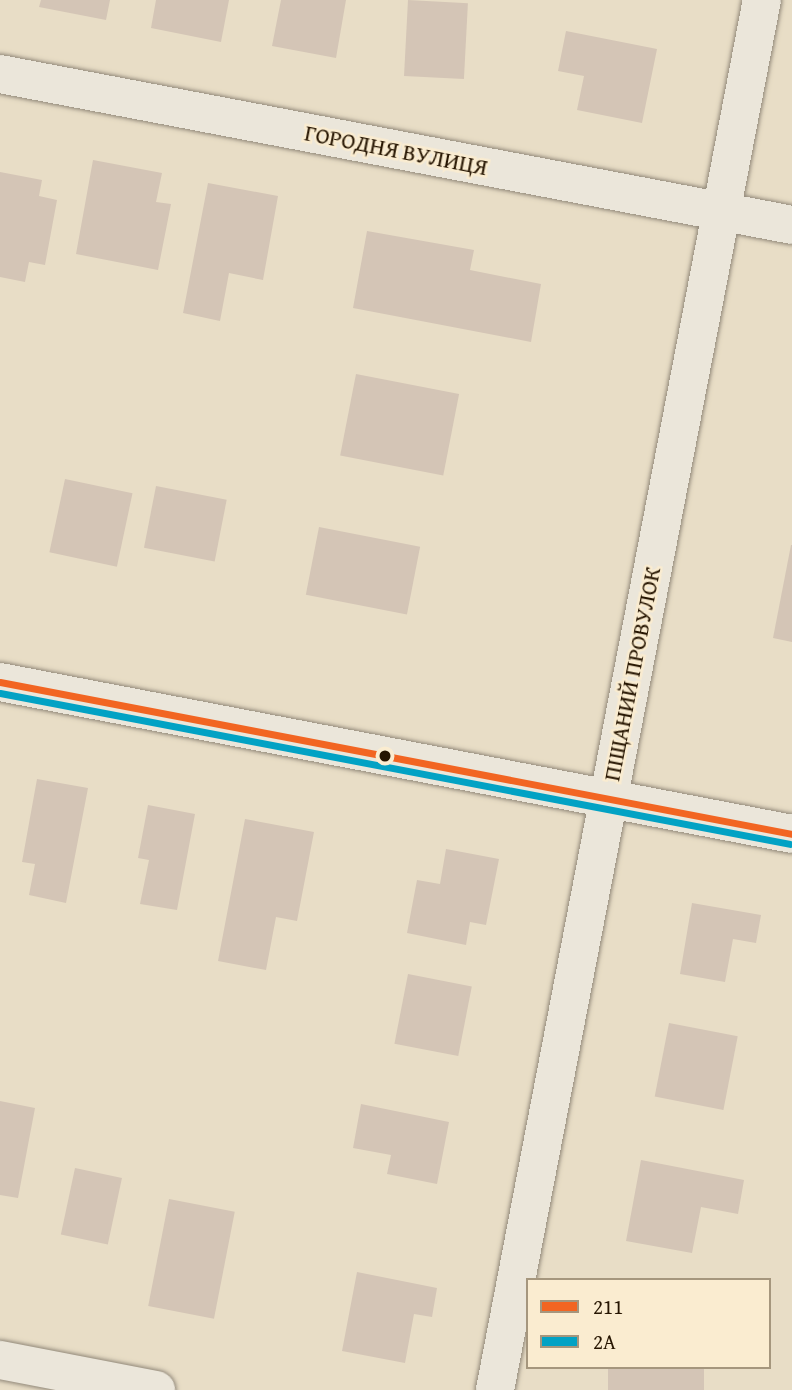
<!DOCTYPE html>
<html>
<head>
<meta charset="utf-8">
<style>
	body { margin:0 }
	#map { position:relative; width:792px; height:1390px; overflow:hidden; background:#e8ddc6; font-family:"Gentium Book Plus",serif }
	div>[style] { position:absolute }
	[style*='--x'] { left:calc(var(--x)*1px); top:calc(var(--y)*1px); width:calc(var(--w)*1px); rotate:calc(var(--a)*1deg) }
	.building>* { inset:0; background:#d4c5b6; transform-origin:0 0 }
	.roads { filter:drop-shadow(0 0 2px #92897a) drop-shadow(0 0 2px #92897a) }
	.street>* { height:38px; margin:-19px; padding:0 19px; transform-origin:19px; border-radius:19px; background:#ebe6da }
	.secondary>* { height:38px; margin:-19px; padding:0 19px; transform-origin:19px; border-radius:19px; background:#ebe6da }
	.bus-1>* { height:7px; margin:-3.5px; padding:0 3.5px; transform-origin:3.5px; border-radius:3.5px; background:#f26522 }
	.bus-2>* { height:7px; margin:-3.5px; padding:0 3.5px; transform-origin:3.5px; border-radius:3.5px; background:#02a2c4 }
	.dots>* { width:19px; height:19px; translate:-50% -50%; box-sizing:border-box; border:4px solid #faecd0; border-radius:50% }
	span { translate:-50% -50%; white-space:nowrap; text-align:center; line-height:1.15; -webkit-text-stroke:5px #faecd0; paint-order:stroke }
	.street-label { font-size:23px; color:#261501 }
	.legend { position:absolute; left:526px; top:1278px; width:245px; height:91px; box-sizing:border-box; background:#faecd0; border:2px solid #a5967d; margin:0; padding:9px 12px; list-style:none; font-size:21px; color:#261501 }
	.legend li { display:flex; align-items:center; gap:14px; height:35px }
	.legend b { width:35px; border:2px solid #a5967d }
</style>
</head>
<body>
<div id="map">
	<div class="building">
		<i style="clip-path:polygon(41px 0,110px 0,106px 20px,39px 7px)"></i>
		<i style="clip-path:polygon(156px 0,229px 0,221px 42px,151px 28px)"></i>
		<i style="clip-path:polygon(281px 0,346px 0,336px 58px,272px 46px)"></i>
		<i style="left:408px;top:0;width:60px;height:76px;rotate:3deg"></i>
		<i style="clip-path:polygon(566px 31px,657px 49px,642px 123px,577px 110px,584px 76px,558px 71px)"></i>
		<i style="clip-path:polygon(93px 160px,162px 173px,156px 202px,171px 204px,158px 270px,76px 254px)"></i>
		<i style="clip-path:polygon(0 172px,42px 180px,39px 196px,57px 200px,45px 265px,29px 262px,25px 282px,0 277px)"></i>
		<i style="clip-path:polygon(208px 183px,278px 196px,263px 280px,229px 273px,220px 321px,183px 313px)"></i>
		<i style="clip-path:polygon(367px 231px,474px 250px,470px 270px,541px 284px,531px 342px,353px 308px)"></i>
		<i style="left:356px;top:374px;width:105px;height:83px;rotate:11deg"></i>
		<i style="left:65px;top:479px;width:69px;height:75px;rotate:12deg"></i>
		<i style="left:156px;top:486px;width:72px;height:63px;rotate:11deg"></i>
		<i style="left:319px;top:527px;width:103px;height:69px;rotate:11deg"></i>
		<i style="clip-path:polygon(791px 545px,792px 545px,792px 642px,773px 638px)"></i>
		<i style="clip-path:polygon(37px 779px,88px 788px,66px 903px,29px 895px,35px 864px,22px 862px)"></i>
		<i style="clip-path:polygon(148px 805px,195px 814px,177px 910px,140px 904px,149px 860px,138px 858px)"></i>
		<i style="clip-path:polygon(245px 819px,314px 832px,297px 921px,276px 917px,266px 970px,218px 961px)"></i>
		<i style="clip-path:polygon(446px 849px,499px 859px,486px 925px,470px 922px,466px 945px,407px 933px,417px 880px,440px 884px)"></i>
		<i style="clip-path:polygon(692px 903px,761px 915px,756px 943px,733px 939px,725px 982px,680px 974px)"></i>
		<i style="left:408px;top:974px;width:65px;height:71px;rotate:11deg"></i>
		<i style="left:669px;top:1023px;width:70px;height:75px;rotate:11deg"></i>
		<i style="clip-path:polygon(0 1101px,35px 1108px,18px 1198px,0 1195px)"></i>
		<i style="clip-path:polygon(361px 1104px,449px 1122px,437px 1184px,387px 1174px,391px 1155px,353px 1148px)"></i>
		<i style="clip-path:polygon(641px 1160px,744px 1180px,738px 1214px,701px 1207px,692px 1253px,626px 1241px)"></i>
		<i style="left:75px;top:1168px;width:48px;height:68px;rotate:12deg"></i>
		<i style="left:169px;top:1199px;width:67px;height:109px;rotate:11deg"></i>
		<i style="clip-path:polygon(357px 1272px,437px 1288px,432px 1317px,414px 1314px,405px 1363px,342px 1351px)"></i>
		<i style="left:608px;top:1367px;width:96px;height:23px"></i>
	</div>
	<div class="roads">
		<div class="street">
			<i style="--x:0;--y:74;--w:806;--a:10.79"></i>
			<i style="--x:0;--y:1360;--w:159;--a:10.9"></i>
			<i style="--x:495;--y:1390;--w:1415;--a:-79.13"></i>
		</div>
		<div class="secondary">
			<i style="--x:0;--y:682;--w:806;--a:10.86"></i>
		</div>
	</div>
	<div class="bus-1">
		<i style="--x:0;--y:682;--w:806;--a:10.86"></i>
	</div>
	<div class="bus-2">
		<i style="--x:0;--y:693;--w:804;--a:10.82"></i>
	</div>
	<div class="dots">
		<i style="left:385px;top:756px;background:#261501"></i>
	</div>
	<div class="street-label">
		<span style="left:396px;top:150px;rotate:11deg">ГОРОДНЯ ВУЛИЦЯ</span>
		<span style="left:632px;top:674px;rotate:-79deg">ПІЩАНИЙ ПРОВУЛОК</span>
	</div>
	<ul class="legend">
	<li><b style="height:9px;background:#f26522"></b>211</li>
	<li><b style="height:9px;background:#02a2c4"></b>2А</li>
	</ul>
</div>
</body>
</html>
